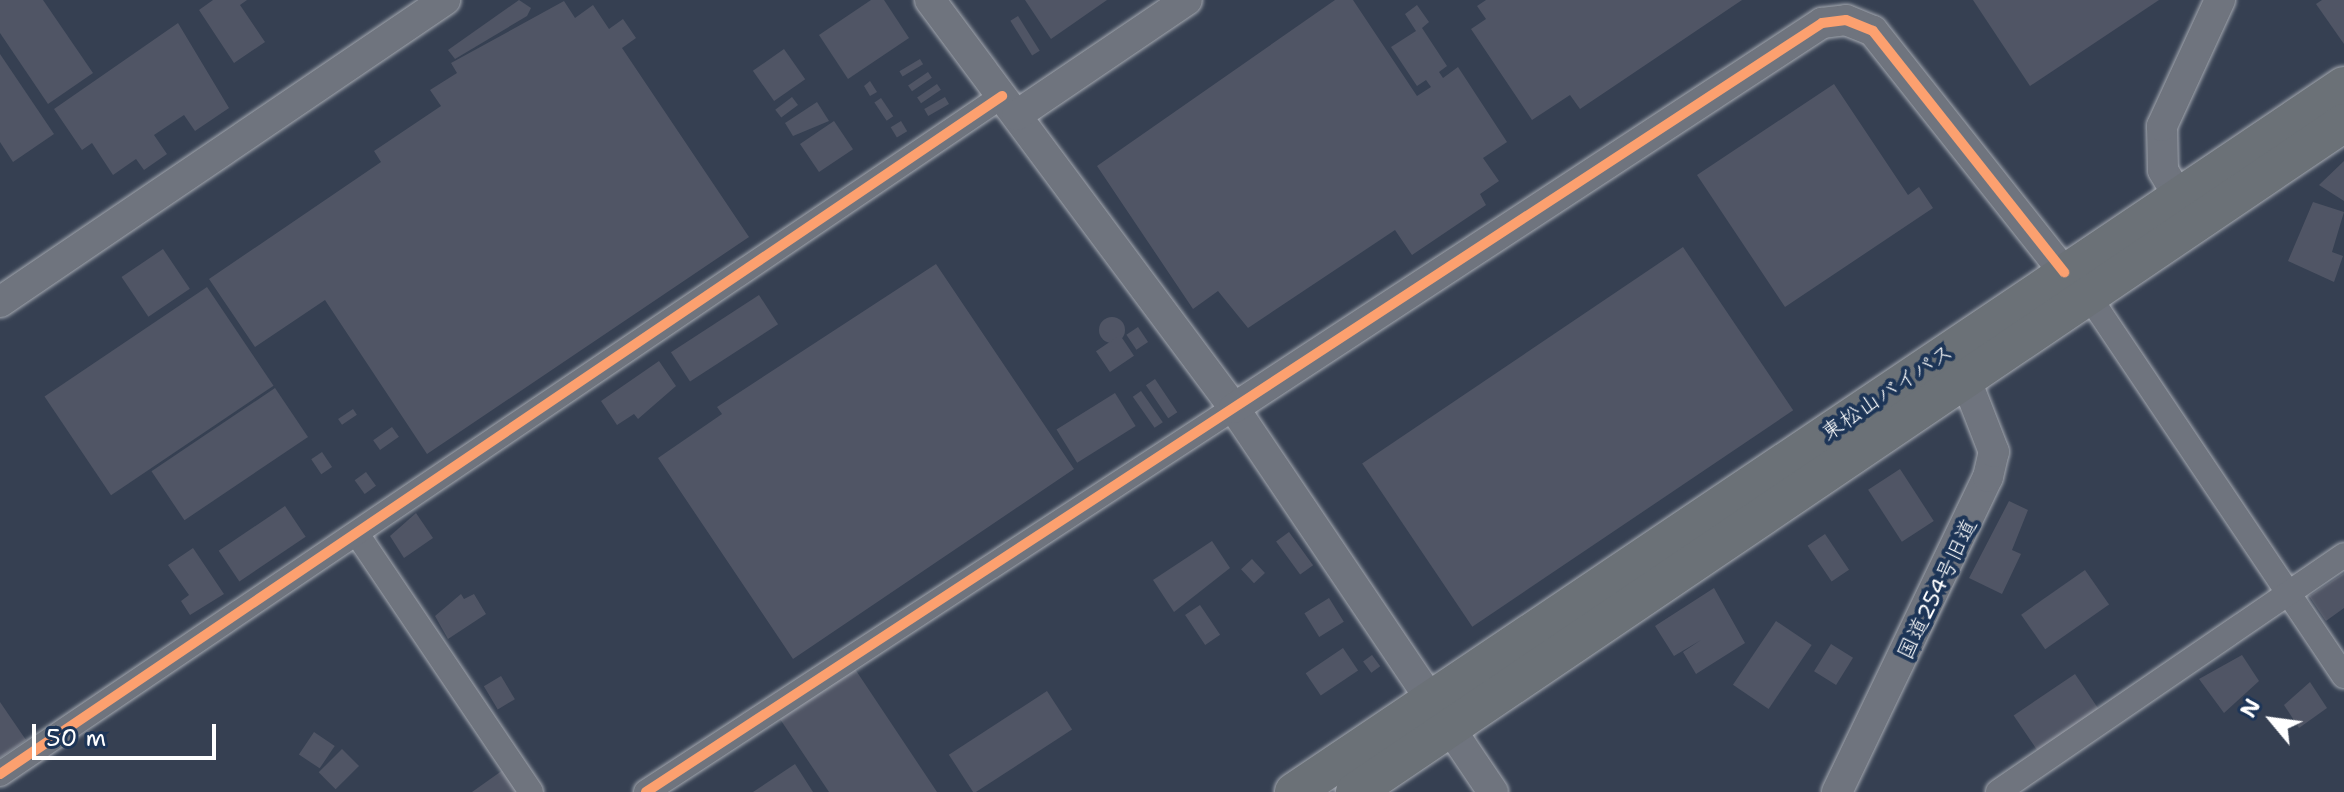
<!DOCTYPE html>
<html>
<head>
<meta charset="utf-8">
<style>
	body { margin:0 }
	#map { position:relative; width:2344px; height:792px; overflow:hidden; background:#364052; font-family:"Shantell Sans","Klee One",sans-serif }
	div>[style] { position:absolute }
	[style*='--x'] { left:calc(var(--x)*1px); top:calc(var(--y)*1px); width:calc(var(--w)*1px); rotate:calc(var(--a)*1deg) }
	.building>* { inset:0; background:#505565; transform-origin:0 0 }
	.round { border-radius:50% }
	.roads { filter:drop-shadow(0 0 2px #a5a9b1) drop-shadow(0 0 2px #a5a9b1) }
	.minor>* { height:24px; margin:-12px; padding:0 12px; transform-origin:12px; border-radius:12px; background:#6f747e }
	.tertiary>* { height:30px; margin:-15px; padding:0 15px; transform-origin:15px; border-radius:15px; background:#6f747e }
	.trunk>* { height:38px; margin:-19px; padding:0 19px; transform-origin:19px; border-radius:19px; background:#6b7177 }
	.cycleway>* { height:10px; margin:-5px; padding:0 5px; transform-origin:5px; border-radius:5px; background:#fca06f }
	span { translate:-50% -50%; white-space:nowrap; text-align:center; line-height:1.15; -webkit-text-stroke:8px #1d3557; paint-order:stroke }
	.street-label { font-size:22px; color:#fff }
	.north { position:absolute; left:2232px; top:680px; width:80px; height:80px; -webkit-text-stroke:6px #1d3557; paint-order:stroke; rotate:299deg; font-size:22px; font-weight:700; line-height:32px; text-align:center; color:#fff }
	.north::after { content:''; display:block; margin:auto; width:28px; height:36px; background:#fff; clip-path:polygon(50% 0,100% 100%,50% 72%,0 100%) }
	.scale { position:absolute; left:32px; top:724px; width:184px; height:36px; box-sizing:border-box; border:4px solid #fff; border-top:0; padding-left:10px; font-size:24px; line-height:28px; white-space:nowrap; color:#fff; -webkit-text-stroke:6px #1d3557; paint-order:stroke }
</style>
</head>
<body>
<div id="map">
	<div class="building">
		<i style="clip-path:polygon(0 0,43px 0,93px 73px,48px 104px,0 33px)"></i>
		<i style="clip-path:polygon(213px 0,247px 0,240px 5px,265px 42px,234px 63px,199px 10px)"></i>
		<i style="clip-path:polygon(519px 0,531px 8px,527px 16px,455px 59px,448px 50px)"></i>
		<i style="clip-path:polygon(871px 0,884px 0,909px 38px,848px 79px,819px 35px)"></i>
		<i style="clip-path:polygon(1025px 0,1107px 0,1051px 39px)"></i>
		<i style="clip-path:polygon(1335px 0,1353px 0,1417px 96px,1431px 87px,1426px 80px,1417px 86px,1391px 47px,1416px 31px,1405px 14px,1417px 5px,1429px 22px,1422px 28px,1447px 66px,1439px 72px,1443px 78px,1458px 67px,1507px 142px,1483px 158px,1499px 181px,1480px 194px,1486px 205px,1412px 255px,1395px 230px,1248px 328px,1218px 291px,1193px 309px,1097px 166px)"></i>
		<i style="clip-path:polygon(1486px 0,1742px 0,1580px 109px,1570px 95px,1532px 120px,1471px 29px,1486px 19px,1477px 6px)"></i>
		<i style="clip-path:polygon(1973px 0,2159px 0,2030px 86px)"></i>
		<i style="clip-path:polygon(2322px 0,2344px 0,2344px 44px,2316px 4px)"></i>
		<i style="clip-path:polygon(564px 1px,575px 18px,593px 5px,609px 29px,623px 19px,636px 38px,622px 48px,749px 237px,427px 454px,325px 300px,255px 347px,209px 279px,381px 162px,374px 151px,441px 106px,430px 90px,457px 73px,451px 63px)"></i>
		<i style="left:1018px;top:16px;width:41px;height:9px;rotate:58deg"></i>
		<i style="clip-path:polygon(178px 23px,229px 108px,195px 131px,184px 115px,154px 135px,167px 154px,144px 170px,136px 159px,113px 175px,92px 143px,82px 150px,54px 109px)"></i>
		<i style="left:784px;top:49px;width:37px;height:38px;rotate:55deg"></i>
		<i style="clip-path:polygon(0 54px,54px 134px,13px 162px,0 142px)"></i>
		<i style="left:920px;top:59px;width:6px;height:24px;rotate:59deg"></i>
		<i style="left:928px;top:72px;width:7px;height:24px;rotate:56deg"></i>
		<i style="clip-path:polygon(870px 81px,877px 92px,870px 96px,864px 86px)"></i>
		<i style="left:937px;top:84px;width:7px;height:24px;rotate:56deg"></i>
		<i style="clip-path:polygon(1834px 84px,1908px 195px,1919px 187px,1933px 208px,1785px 307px,1697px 175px)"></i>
		<i style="left:792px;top:97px;width:10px;height:21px;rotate:53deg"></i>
		<i style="left:945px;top:97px;width:8px;height:24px;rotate:60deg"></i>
		<i style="left:881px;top:98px;width:22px;height:8px;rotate:56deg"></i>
		<i style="clip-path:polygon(817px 102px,829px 121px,793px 136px,785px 123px)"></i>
		<i style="left:834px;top:121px;width:34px;height:41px;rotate:56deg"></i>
		<i style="left:901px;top:121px;width:12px;height:12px;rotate:59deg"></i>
		<i style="clip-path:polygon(2344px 161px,2344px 201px,2319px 185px)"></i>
		<i style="clip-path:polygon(2313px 202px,2344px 212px,2332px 252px,2343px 256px,2334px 282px,2288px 261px)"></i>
		<i style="left:1683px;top:247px;width:197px;height:387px;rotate:56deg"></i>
		<i style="left:163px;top:249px;width:48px;height:50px;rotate:56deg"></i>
		<i style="clip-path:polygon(936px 264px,1074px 469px,793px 659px,658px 458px,722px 414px,717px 407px)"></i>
		<i style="left:207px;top:287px;width:119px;height:196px;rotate:56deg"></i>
		<i style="left:759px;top:295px;width:35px;height:105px;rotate:57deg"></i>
		<i class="round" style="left:1099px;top:317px;width:26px;height:26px"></i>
		<i style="left:1138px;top:327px;width:18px;height:14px;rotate:56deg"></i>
		<i style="left:1120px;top:335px;width:25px;height:29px;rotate:56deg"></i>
		<i style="clip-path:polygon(659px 361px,676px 386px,638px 419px,634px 414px,617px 425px,601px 401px)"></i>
		<i style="left:1155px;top:379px;width:40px;height:11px;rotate:56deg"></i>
		<i style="left:275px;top:388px;width:59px;height:149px;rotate:56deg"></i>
		<i style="left:1141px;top:391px;width:38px;height:10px;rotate:55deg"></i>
		<i style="left:1115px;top:393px;width:39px;height:69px;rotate:58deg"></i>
		<i style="left:353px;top:409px;width:7px;height:18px;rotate:56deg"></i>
		<i style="left:392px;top:427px;width:12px;height:23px;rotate:55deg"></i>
		<i style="left:322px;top:452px;width:18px;height:13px;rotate:56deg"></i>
		<i style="left:1900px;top:469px;width:62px;height:38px;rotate:57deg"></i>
		<i style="left:366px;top:472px;width:17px;height:14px;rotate:54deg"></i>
		<i style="clip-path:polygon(2009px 501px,2028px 510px,2012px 550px,2021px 554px,2002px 594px,1969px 578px)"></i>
		<i style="left:285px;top:506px;width:37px;height:80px;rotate:56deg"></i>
		<i style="clip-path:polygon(416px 513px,433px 538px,404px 558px,390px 536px)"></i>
		<i style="left:1289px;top:532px;width:41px;height:16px;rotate:54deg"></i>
		<i style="left:1825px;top:534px;width:43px;height:21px;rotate:56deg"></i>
		<i style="clip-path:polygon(1212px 541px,1230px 568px,1174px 612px,1153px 580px)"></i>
		<i style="clip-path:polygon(193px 548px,224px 594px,190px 615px,181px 601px,189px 595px,168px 565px)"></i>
		<i style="left:1252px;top:559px;width:19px;height:15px;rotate:47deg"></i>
		<i style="left:2085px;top:570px;width:42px;height:78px;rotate:55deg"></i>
		<i style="clip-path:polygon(2344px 573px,2344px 608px,2326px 621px,2309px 596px)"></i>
		<i style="clip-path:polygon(1714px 588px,1745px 643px,1696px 674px,1683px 652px,1701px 640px,1674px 656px,1655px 626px)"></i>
		<i style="clip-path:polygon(461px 594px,464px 599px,474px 594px,486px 614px,448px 639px,435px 616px)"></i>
		<i style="left:1329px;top:598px;width:28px;height:29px;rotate:58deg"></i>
		<i style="left:1200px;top:605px;width:36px;height:18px;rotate:56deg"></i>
		<i style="left:1776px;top:621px;width:43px;height:77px;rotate:34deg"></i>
		<i style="left:1831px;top:644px;width:26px;height:32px;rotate:32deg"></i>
		<i style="left:1343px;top:648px;width:27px;height:45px;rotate:56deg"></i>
		<i style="left:1372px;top:655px;width:14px;height:11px;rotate:54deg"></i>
		<i style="clip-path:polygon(2242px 655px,2259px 681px,2224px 713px,2199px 679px)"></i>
		<i style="clip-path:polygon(855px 669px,937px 792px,829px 792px,780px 719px)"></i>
		<i style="left:2075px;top:674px;width:46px;height:74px;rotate:56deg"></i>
		<i style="left:501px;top:676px;width:27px;height:20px;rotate:59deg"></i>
		<i style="clip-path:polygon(2310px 682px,2327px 708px,2299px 728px,2284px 705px)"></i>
		<i style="left:1047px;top:691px;width:46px;height:117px;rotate:57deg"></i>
		<i style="clip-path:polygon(0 702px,26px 740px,0 758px)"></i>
		<i style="left:314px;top:732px;width:25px;height:27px;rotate:34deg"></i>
		<i style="left:342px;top:749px;width:24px;height:33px;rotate:45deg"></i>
		<i style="clip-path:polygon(795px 764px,813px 792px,753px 792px)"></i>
		<i style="clip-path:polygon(503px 770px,518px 792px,472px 792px)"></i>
	</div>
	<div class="roads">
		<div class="minor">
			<i style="--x:2088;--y:295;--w:459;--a:56.1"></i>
			<i style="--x:357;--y:534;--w:311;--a:56"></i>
			<i style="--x:0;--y:774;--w:1210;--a:-34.08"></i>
			<i style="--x:646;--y:792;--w:702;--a:-33.15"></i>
			<i style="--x:1998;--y:792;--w:419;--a:-34.4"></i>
		</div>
		<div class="tertiary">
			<i style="--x:930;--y:0;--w:509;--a:53.31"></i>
			<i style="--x:1234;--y:408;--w:463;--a:56"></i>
			<i style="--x:1017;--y:115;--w:205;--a:-34.1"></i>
			<i style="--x:2179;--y:197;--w:31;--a:-121"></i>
			<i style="--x:2163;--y:170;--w:44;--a:-91.3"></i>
			<i style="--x:2162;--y:126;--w:139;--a:-65.3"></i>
			<i style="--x:0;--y:302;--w:538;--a:-34.16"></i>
			<i style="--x:1234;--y:408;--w:703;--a:-33.22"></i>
			<i style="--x:1822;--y:23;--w:24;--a:-7"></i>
			<i style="--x:1846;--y:20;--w:29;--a:22"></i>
			<i style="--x:1873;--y:31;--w:308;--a:51.6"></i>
			<i style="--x:1837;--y:792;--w:349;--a:-64.4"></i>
			<i style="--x:1988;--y:477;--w:26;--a:-77"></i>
			<i style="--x:1994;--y:452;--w:77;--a:-111.3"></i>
		</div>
		<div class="trunk">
			<i style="--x:1294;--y:792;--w:1265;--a:-33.92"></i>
			<i style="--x:1355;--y:792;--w:1194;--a:-34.08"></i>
		</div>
	</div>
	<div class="cycleway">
		<i style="--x:0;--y:774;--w:1210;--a:-34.08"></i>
		<i style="--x:646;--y:792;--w:1405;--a:-33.18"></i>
		<i style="--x:1822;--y:23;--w:24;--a:-7"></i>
		<i style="--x:1846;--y:20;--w:29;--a:22"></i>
		<i style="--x:1873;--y:31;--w:308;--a:51.6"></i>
	</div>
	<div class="street-label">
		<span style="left:1887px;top:392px;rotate:-34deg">東松山バイパス</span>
		<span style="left:1937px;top:589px;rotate:-64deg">国道254号旧道</span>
	</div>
	<div class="north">N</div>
	<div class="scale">50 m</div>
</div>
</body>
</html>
